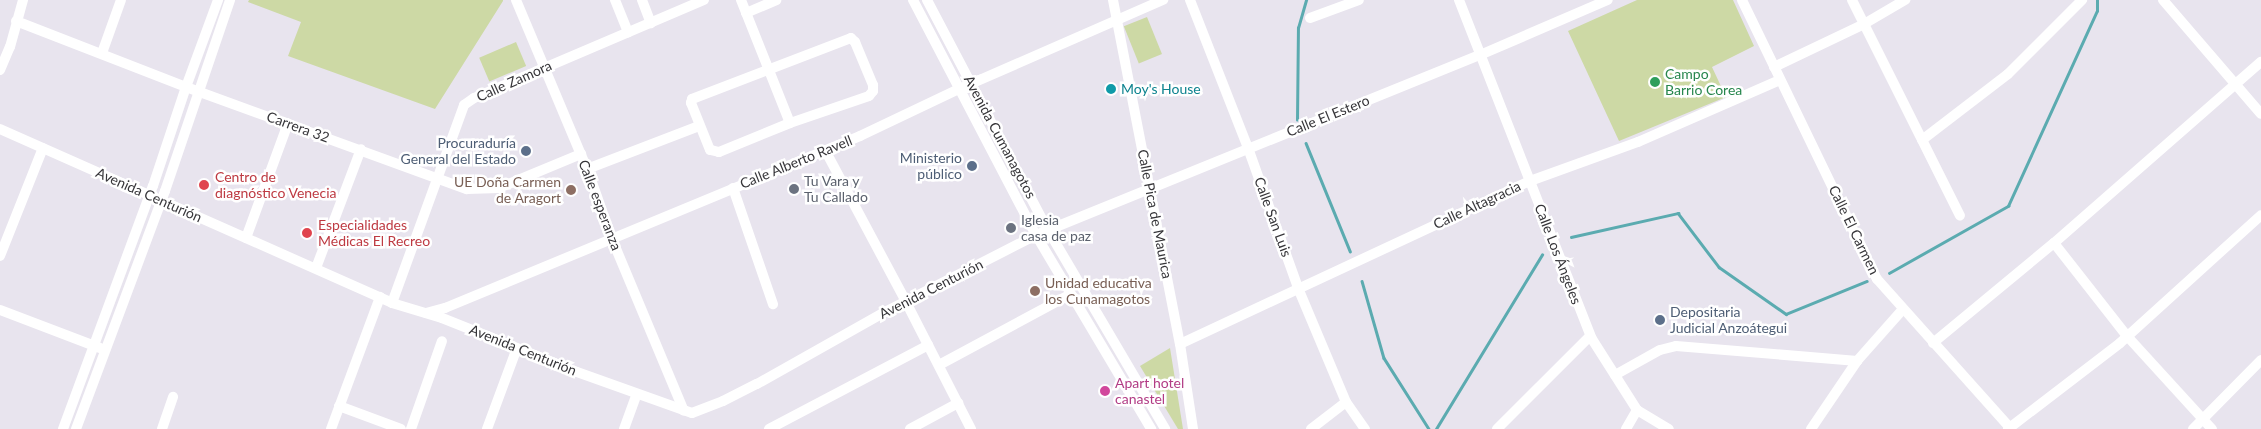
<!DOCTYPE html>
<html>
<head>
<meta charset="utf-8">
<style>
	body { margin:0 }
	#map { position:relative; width:2261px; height:429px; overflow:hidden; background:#e8e4ee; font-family:Lato,sans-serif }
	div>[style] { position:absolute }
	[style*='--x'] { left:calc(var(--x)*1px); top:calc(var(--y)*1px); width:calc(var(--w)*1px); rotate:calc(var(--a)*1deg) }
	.green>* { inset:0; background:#cdd9a5; transform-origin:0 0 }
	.stream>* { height:2.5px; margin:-1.25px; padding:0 1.25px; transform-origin:1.25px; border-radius:1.25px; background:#5babb0 }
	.minor>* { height:10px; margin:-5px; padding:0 5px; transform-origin:5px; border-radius:5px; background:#fff }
	.dots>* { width:14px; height:14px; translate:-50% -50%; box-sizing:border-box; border:2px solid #fff; border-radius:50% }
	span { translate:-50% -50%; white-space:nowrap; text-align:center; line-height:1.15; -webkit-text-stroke:5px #fff; paint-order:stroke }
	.leisure-label { font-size:14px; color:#27864d }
	.left { translate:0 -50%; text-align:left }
	.street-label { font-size:14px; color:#363539 }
	.culture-label { font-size:14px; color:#0d838f }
	.service-label { font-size:14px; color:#4e5e75 }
	.right { translate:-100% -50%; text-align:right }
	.health-label { font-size:14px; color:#be3a42 }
	.worship-label { font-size:14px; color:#5b616d }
	.education-label { font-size:14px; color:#785e54 }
	.hotel-label { font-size:14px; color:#b23c85 }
</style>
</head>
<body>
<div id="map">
	<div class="green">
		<i style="clip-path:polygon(249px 0,503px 0,503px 1px,435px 109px,288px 56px,301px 22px,248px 2px)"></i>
		<i style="clip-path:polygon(1637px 0,1733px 0,1754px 46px,1712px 67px,1726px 97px,1619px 141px,1568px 31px)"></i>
		<i style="left:1147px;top:17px;width:40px;height:25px;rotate:68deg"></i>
		<i style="left:516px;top:42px;width:26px;height:40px;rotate:67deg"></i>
		<i style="clip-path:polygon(1170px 348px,1183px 429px,1178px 429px,1140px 366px)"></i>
	</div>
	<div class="stream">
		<i style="--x:1297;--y:120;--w:92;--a:-89.4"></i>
		<i style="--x:1298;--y:28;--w:29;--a:-74"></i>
		<i style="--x:1306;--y:143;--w:117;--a:67.8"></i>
		<i style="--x:1571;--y:237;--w:110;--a:-12.6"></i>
		<i style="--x:1678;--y:213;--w:68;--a:52.8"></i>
		<i style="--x:1719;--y:267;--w:82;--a:35"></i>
		<i style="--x:1786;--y:314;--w:87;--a:-22.2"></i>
		<i style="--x:1889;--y:273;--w:137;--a:-29.4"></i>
		<i style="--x:2008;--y:206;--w:214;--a:-65.5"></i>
		<i style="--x:2097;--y:11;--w:11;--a:-90"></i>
		<i style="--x:1362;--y:281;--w:80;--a:74.1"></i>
		<i style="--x:1384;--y:358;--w:84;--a:57.6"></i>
		<i style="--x:1436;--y:429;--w:204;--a:-58.7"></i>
	</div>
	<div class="minor">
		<i style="--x:516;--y:0;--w:186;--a:67.2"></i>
		<i style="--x:588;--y:171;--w:72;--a:70.6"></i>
		<i style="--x:612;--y:239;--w:186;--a:67.3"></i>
		<i style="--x:615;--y:0;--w:35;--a:68"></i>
		<i style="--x:642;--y:0;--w:25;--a:69"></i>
		<i style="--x:741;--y:0;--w:132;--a:68.3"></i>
		<i style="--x:913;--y:0;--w:265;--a:62.4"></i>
		<i style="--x:1036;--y:235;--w:226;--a:59.3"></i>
		<i style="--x:927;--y:0;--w:260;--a:62.3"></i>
		<i style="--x:1048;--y:230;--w:231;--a:59.5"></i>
		<i style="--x:1113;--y:0;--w:350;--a:79"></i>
		<i style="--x:1180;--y:344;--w:86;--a:81.3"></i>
		<i style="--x:1190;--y:0;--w:159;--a:68.6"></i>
		<i style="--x:1248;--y:148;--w:149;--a:70.3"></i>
		<i style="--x:1298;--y:288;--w:124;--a:67.2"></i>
		<i style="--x:1346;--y:402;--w:33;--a:55"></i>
		<i style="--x:1459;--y:0;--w:364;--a:68.6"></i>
		<i style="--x:1592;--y:339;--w:84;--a:57.6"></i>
		<i style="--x:1637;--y:410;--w:37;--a:31"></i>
		<i style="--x:1742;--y:0;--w:310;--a:64.2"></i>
		<i style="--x:1877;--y:279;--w:201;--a:48.2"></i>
		<i style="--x:1852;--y:0;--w:241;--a:63.4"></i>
		<i style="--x:2163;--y:0;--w:150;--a:49.3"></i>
		<i style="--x:746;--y:13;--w:33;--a:-23"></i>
		<i style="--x:1310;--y:18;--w:52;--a:-20.2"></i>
		<i style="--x:16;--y:21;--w:182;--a:21.2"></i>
		<i style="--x:186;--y:87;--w:299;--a:20"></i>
		<i style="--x:467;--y:189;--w:32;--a:-2"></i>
		<i style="--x:499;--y:188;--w:89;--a:-22.5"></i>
		<i style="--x:851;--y:38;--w:6;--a:45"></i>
		<i style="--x:855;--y:42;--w:47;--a:67.3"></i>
		<i style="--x:873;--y:85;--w:6;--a:90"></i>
		<i style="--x:873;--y:91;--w:6;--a:129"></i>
		<i style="--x:869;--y:96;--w:83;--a:161.1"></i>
		<i style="--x:790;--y:123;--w:77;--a:157.8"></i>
		<i style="--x:719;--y:152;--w:9;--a:-167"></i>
		<i style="--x:710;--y:150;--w:51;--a:-112"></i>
		<i style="--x:691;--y:103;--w:4;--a:-76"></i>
		<i style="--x:692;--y:99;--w:170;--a:-21"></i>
		<i style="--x:102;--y:53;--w:56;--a:-70.3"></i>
		<i style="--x:1774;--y:67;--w:100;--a:-25.5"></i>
		<i style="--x:1864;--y:24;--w:48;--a:-30.3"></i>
		<i style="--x:0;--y:70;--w:25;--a:-67"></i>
		<i style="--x:10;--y:47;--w:49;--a:-74.5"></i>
		<i style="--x:0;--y:129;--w:429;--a:23.9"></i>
		<i style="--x:392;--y:303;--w:52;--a:16.7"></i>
		<i style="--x:442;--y:318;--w:145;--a:21.8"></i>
		<i style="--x:577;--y:372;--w:122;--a:19.6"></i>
		<i style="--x:692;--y:413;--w:33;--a:-21"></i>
		<i style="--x:723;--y:401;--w:38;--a:-27"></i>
		<i style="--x:757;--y:384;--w:147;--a:-29.4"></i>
		<i style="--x:885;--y:312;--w:169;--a:-27"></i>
		<i style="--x:1036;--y:235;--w:479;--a:-22.1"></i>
		<i style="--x:1480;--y:55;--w:139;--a:-23.3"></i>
		<i style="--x:1922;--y:140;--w:108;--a:-37.5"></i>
		<i style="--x:2008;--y:74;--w:105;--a:-45"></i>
		<i style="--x:825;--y:150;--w:172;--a:61.9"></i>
		<i style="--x:906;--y:302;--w:143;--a:62.9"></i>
		<i style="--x:587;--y:169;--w:120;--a:-21"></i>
		<i style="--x:733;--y:188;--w:123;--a:71"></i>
		<i style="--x:246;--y:238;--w:122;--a:-69.9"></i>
		<i style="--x:2054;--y:243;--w:118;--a:51.9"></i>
		<i style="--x:2127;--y:336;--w:126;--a:47.6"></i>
		<i style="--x:0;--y:256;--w:116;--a:-68.3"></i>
		<i style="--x:316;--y:268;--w:127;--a:-69.3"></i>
		<i style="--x:392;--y:303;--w:211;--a:-70"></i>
		<i style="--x:464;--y:105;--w:12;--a:-35"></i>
		<i style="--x:474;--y:98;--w:250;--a:-23.1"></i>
		<i style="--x:0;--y:310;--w:107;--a:20.8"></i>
		<i style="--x:426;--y:313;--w:20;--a:-15"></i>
		<i style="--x:445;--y:308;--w:449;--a:-22.5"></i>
		<i style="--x:860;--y:136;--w:110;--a:-25.4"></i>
		<i style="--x:959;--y:89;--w:223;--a:-23.6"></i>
		<i style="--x:1933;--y:343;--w:157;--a:-39.6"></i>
		<i style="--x:2054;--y:243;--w:275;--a:-41.2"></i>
		<i style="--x:1180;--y:344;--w:386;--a:-25"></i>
		<i style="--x:1530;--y:181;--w:115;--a:-19.9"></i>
		<i style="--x:1638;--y:142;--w:155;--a:-23.6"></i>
		<i style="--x:939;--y:365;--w:148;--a:-28.3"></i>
		<i style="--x:1615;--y:375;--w:51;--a:-29.1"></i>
		<i style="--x:1660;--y:350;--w:16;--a:-14"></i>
		<i style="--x:1676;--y:346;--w:182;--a:4.7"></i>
		<i style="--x:339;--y:406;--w:66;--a:20.4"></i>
		<i style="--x:63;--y:429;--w:259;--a:-69.7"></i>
		<i style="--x:153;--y:186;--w:104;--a:-71.6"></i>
		<i style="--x:186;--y:87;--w:93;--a:-69.8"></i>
		<i style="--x:76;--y:429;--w:254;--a:-69.5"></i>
		<i style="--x:165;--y:191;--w:202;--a:-71.2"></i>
		<i style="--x:162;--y:429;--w:34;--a:-71"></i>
		<i style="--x:331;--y:429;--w:141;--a:-69.6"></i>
		<i style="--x:411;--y:429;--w:93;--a:-70.6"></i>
		<i style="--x:487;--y:429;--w:86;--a:-69.7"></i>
		<i style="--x:624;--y:429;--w:37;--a:-70"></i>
		<i style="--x:769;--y:429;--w:180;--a:-27.8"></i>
		<i style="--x:910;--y:429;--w:55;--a:-28.4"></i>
		<i style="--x:1311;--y:429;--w:44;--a:-37.6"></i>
		<i style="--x:1497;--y:429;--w:132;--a:-45"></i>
		<i style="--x:1626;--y:429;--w:22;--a:-60"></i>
		<i style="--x:1811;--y:429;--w:82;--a:-55.9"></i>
		<i style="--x:1857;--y:361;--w:69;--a:-48.5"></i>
		<i style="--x:2008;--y:429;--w:141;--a:-37.5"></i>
		<i style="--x:2120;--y:343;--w:190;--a:-42.2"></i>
		<i style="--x:2193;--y:429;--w:97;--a:-45.4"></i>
	</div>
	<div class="dots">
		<i style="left:1655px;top:82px;background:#2e9e5b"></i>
		<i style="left:1111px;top:89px;background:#0f9aa8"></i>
		<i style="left:526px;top:151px;background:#5c6f8a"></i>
		<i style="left:972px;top:166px;background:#5c6f8a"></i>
		<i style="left:204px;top:185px;background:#e0444e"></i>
		<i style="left:794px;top:189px;background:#6b7280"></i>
		<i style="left:571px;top:190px;background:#8d6e63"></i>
		<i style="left:1011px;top:228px;background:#6b7280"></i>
		<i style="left:307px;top:233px;background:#e0444e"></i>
		<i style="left:1035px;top:291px;background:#8d6e63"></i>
		<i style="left:1660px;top:320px;background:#5c6f8a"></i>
		<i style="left:1105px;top:391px;background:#d1479c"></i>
	</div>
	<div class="leisure-label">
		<span class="left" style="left:1665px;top:82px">Campo<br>Barrio Corea</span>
	</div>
	<div class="street-label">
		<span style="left:514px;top:81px;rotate:-24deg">Calle Zamora</span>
		<span style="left:1328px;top:116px;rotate:-22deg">Calle El Estero</span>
		<span style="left:298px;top:127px;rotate:20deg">Carrera 32</span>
		<span style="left:1000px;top:137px;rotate:62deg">Avenida Cumanagotos</span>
		<span style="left:796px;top:162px;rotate:-22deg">Calle Alberto Ravell</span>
		<span style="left:149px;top:195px;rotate:24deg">Avenida Centurión</span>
		<span style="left:600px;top:205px;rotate:69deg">Calle esperanza</span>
		<span style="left:1477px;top:205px;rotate:-25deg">Calle Altagracia</span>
		<span style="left:1155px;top:214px;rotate:79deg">Calle Pica de Maurica</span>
		<span style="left:1273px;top:217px;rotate:70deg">Calle San Luis</span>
		<span style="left:1854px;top:230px;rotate:64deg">Calle El Carmen</span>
		<span style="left:1558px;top:254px;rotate:69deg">Calle Los Ángeles</span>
		<span style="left:931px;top:289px;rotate:-27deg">Avenida Centurión</span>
		<span style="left:523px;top:350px;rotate:22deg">Avenida Centurión</span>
	</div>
	<div class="culture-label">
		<span class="left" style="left:1121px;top:89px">Moy's House</span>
	</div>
	<div class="service-label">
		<span class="right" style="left:516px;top:151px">Procuraduría<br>General del Estado</span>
		<span class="right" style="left:962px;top:166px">Ministerio<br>público</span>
		<span class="left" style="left:1670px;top:320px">Depositaria<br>Judicial Anzoátegui</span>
	</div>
	<div class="health-label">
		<span class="left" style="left:215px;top:185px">Centro de<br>diagnóstico Venecia</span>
		<span class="left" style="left:318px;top:233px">Especialidades<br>Médicas El Recreo</span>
	</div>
	<div class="worship-label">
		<span class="left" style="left:804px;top:189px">Tu Vara y<br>Tu Callado</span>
		<span class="left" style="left:1021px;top:228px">Iglesia<br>casa de paz</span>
	</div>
	<div class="education-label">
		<span class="right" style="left:561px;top:190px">UE Doña Carmen<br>de Aragort</span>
		<span class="left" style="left:1045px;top:291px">Unidad educativa<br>los Cunamagotos</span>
	</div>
	<div class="hotel-label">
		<span class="left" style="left:1115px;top:391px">Apart hotel<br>canastel</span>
	</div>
</div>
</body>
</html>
